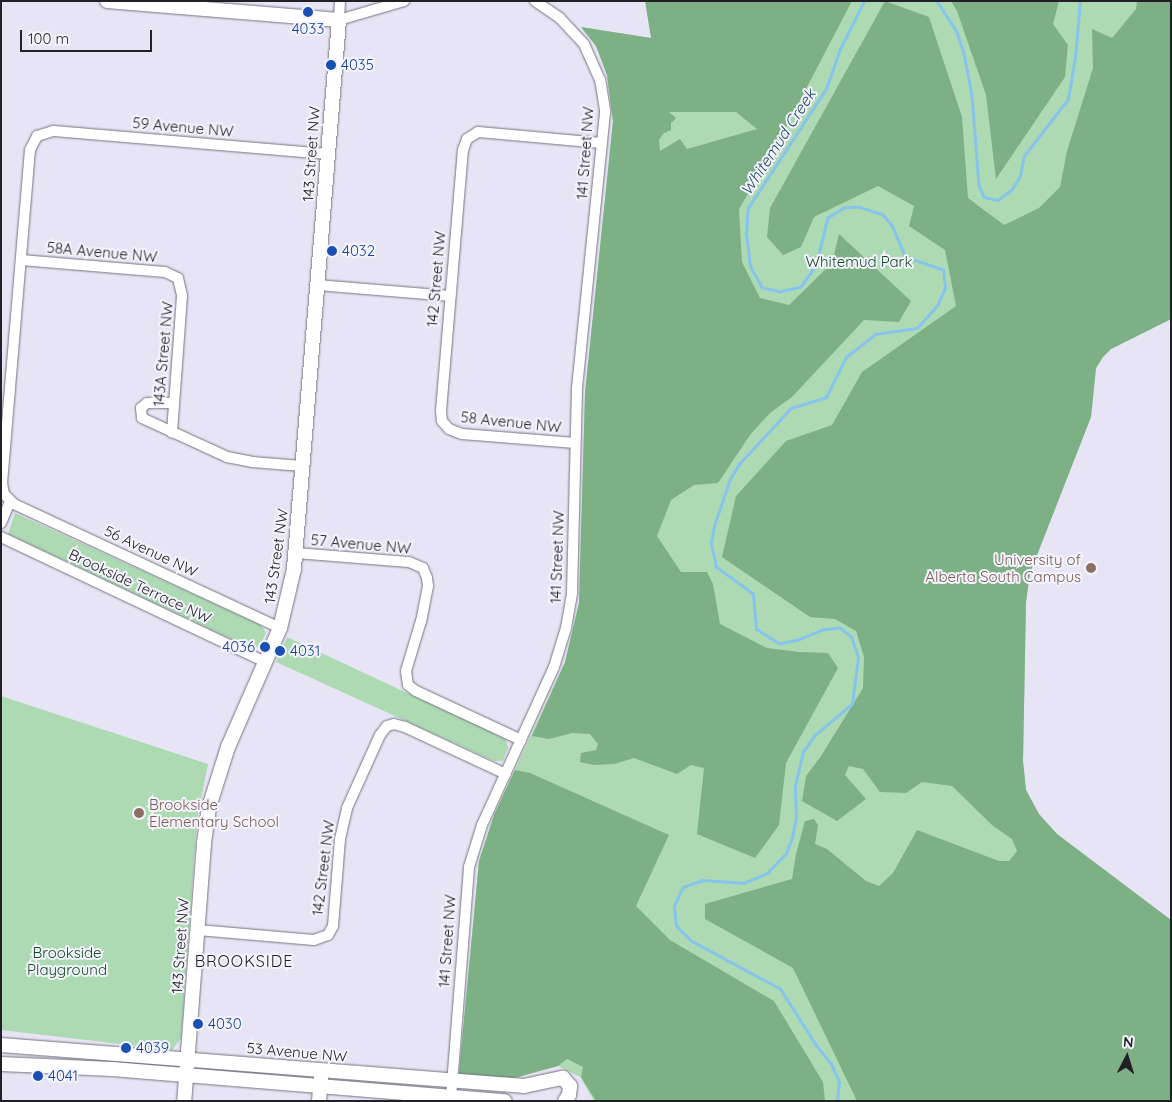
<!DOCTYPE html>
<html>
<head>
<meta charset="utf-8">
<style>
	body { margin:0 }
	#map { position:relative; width:1172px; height:1102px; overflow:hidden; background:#e7e5f5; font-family:Quicksand,sans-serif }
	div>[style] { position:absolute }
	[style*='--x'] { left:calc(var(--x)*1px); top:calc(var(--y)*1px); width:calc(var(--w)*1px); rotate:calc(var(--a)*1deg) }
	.green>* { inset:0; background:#addab3 }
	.forest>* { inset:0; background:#7db185 }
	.stream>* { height:2.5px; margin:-1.25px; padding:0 1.25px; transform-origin:1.25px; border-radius:1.25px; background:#87c4ec }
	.roads { filter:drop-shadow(0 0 1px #757381) drop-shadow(0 0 1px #757381) }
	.street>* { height:10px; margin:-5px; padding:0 5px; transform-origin:5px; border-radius:5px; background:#fff }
	.secondary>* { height:14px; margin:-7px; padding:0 7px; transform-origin:7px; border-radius:7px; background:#fff }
	.dots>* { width:14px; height:14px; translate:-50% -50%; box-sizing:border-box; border:2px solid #f5f4fd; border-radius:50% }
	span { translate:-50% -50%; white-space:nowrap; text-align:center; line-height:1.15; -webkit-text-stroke:4px #f5f4fd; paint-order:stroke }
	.transit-label { font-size:15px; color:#164399 }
	.left { translate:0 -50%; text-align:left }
	.right { translate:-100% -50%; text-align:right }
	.street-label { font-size:15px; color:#212026 }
	.park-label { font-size:15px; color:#0f4b21 }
	.education-label { font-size:15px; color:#785e54 }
	.water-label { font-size:16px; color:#1a4964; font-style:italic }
	.neighbourhood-label { font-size:16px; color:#212026; letter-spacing:1px }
	.frame { position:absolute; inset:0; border:2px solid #212026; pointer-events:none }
	.north { position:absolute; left:1102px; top:1032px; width:50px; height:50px; -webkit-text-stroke:4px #f5f4fd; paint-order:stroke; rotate:5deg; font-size:14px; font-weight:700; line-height:20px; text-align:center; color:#212026 }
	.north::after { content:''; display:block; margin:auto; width:18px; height:22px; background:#212026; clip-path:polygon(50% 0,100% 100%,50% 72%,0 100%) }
	.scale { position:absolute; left:20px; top:30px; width:132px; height:22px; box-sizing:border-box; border:2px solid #212026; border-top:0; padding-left:6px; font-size:15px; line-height:18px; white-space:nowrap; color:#212026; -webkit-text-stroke:4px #f5f4fd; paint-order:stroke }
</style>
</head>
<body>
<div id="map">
	<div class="green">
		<i style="clip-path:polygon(653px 1px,1171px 1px,1171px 319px,1111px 349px,1103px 357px,1096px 368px,1091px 417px,1030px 573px,1026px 602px,1023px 761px,1026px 790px,1039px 814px,1057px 834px,1171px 920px,1171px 1101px,594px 1101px,580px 1077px,558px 1066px,507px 1080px,459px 1073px,479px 861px,494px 815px,565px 662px,579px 603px,585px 393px,613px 121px,607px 75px,596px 46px,581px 27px,651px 38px)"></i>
		<i style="clip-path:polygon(15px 513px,261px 625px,266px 633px,259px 647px,250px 648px,8px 534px)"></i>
		<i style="clip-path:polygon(287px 637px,506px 739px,508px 748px,503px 761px,494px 761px,276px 662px)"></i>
		<i style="clip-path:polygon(1px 696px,208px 764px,197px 819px,181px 1038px,172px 1050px,1px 1030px)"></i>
	</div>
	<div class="forest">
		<i style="clip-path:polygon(evenodd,645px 1px,852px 1px,774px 150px,739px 209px,742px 262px,760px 298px,789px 305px,832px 263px,839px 234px,911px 301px,899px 322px,864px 320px,792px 397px,770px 413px,750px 435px,718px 483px,694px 485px,671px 500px,657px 536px,681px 572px,707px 572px,713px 584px,720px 624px,767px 648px,799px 652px,828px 653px,838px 668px,786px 763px,779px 825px,755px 858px,697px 834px,704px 768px,691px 765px,677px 774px,634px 758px,614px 764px,594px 765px,580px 762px,581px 753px,596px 750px,598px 744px,590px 734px,572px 733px,549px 739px,532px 736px,565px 662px,579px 603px,585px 393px,613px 121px,607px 75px,596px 46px,581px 27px,651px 38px,645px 1px,669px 112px,736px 112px,757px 129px,687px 149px,680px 139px,660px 151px,659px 140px,664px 133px,671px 130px,671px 123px,676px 118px,669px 112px)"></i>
		<i style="clip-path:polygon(885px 1px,929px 17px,962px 117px,968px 198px,1004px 225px,1039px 208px,1060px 187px,1067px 151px,1093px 68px,1092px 29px,1112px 38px,1136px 9px,1137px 1px,1171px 1px,1171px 319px,1111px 349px,1103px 357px,1096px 368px,1091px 417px,1030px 573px,1026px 602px,1023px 761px,1026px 790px,1039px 814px,1057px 834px,1171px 920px,1171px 1101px,857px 1101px,793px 968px,705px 919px,705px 904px,792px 879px,796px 854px,805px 821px,814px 819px,818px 825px,815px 844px,827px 849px,866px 881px,879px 886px,893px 873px,917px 830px,999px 861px,1009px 861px,1017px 851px,1012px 839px,992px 825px,952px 786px,922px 782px,906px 793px,880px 792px,863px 769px,849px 766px,845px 775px,866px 799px,837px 821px,802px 801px,806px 776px,821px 756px,863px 688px,864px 657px,856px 631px,835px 619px,810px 617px,722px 557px,736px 496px,786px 441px,832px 425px,862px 372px,956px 306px,945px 250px,909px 226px,914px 206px,878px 186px,814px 217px,801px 247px,783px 255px,767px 237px,770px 208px)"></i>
		<i style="clip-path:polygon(951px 1px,1059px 1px,1053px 24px,1068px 45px,1065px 77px,996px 179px,986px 95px,957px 11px)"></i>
		<i style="clip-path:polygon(515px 770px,530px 773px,669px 835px,636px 906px,670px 940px,774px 1001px,823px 1082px,825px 1101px,596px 1101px,581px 1077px,583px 1067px,567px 1059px,558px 1066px,507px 1080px,467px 1078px,459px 1073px,479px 861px,494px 815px)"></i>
	</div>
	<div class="stream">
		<i style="--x:937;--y:1;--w:37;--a:57"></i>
		<i style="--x:957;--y:32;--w:22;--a:72"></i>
		<i style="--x:964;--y:53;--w:43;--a:79.2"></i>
		<i style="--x:972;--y:95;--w:90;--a:85.6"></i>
		<i style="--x:979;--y:185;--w:13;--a:67"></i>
		<i style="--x:984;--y:197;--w:14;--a:12"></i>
		<i style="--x:998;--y:200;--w:18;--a:-38"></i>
		<i style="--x:1012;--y:189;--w:15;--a:-58"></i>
		<i style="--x:1020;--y:176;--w:20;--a:-79"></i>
		<i style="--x:1024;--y:156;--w:72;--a:-52.3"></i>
		<i style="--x:1068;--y:99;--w:43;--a:-80.5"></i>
		<i style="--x:1075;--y:57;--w:56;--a:-84.9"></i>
		<i style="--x:837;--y:1101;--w:19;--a:-84"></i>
		<i style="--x:839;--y:1082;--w:20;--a:-114"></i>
		<i style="--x:831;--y:1064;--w:22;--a:-129"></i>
		<i style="--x:817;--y:1047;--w:69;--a:-122.5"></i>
		<i style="--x:780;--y:989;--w:101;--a:-151.7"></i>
		<i style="--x:691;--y:941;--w:21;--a:-135"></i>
		<i style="--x:676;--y:926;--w:20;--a:-96"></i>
		<i style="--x:674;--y:906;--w:21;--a:-65"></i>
		<i style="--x:683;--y:887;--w:21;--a:-19"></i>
		<i style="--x:703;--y:880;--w:41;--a:4.2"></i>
		<i style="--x:744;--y:883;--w:25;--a:-23"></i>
		<i style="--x:767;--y:873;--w:28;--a:-46"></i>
		<i style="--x:786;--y:853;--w:17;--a:-69"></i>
		<i style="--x:792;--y:837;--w:19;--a:-78"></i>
		<i style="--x:796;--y:818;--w:32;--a:-92"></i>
		<i style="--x:795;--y:786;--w:35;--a:-77"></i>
		<i style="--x:803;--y:752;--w:21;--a:-55"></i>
		<i style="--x:815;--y:735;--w:48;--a:-40"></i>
		<i style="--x:852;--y:704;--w:47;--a:-82.7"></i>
		<i style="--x:858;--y:657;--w:21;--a:-109"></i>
		<i style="--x:851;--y:637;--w:14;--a:-141"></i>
		<i style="--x:840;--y:628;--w:18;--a:174"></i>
		<i style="--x:822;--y:630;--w:26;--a:157"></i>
		<i style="--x:798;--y:640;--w:19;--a:168"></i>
		<i style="--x:779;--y:644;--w:27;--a:-147"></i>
		<i style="--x:756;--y:629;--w:35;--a:-95"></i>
		<i style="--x:753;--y:594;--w:46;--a:-143.9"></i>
		<i style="--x:716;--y:567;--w:25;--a:-102"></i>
		<i style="--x:711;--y:543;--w:17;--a:-80"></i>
		<i style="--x:714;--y:526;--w:50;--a:-71.2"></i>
		<i style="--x:730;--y:479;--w:17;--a:-59"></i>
		<i style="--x:739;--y:464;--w:76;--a:-47.1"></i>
		<i style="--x:791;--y:408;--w:37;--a:-17"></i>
		<i style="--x:826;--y:397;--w:45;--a:-63.4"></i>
		<i style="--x:846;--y:357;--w:37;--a:-38"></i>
		<i style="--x:875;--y:334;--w:42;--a:-8.1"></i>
		<i style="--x:917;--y:328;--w:30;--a:-48"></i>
		<i style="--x:937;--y:306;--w:20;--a:-66"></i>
		<i style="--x:945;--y:288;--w:18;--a:-96"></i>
		<i style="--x:943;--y:270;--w:40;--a:-161.1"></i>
		<i style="--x:905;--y:257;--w:34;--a:-113"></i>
		<i style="--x:892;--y:226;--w:14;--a:-129"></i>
		<i style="--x:883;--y:215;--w:25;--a:-162"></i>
		<i style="--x:859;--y:207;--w:15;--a:176"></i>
		<i style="--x:844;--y:208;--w:19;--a:148"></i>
		<i style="--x:828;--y:218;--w:49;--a:104"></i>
		<i style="--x:816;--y:266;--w:26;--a:126"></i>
		<i style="--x:801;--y:287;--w:22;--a:167"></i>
		<i style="--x:780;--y:292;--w:18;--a:-167"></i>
		<i style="--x:762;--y:288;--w:25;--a:-119"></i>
		<i style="--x:750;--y:266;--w:32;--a:-97"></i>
		<i style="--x:746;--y:234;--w:26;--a:-86"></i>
		<i style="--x:748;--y:208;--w:142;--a:-56.8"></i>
		<i style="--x:826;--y:89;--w:42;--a:-70.7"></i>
		<i style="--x:840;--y:49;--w:54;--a:-63.4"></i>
	</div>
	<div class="roads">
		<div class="street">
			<i style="--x:340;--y:1;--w:19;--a:93"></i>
			<i style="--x:339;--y:20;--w:68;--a:-16.3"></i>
			<i style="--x:21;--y:260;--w:144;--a:4.8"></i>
			<i style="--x:165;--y:272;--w:14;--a:25"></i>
			<i style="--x:178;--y:278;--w:18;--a:77"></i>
			<i style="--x:182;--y:296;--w:137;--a:94.2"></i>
			<i style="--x:317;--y:285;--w:134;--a:4.7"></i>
			<i style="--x:174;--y:403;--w:27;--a:180"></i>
			<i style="--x:147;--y:403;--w:8;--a:140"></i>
			<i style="--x:141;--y:408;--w:10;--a:84"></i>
			<i style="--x:142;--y:418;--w:94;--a:24.6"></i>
			<i style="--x:227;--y:457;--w:25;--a:11"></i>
			<i style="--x:252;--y:462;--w:50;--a:4.6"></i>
			<i style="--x:575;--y:443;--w:113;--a:-175.4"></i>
			<i style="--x:462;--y:434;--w:14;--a:-159"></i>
			<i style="--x:449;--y:429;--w:11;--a:-131"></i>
			<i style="--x:442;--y:421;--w:10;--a:-96"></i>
			<i style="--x:441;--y:411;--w:262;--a:-85.2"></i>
			<i style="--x:463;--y:150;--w:12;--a:-70"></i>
			<i style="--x:467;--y:139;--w:13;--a:-32"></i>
			<i style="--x:478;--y:132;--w:124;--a:5.1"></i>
			<i style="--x:1;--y:523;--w:23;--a:-67"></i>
			<i style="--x:1;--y:537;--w:293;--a:25.3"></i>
			<i style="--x:296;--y:553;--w:113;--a:4.6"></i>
			<i style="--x:409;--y:562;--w:15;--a:23"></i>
			<i style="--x:423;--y:568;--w:11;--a:68"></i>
			<i style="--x:427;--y:578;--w:8;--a:83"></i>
			<i style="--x:428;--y:586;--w:36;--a:101"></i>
			<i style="--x:421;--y:621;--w:52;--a:106.7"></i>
			<i style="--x:406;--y:671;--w:14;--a:82"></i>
			<i style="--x:408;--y:685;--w:10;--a:37"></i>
			<i style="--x:416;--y:691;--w:116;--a:25"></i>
			<i style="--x:280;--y:628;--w:293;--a:-155"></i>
			<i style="--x:14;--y:504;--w:14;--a:-135"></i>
			<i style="--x:4;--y:494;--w:11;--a:-100"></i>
			<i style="--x:2;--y:483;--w:334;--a:-85.2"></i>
			<i style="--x:30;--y:150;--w:16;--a:-63"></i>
			<i style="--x:37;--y:136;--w:17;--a:-17"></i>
			<i style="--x:53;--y:131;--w:276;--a:4.8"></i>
			<i style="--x:198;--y:930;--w:116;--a:4.9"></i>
			<i style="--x:314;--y:940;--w:15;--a:-20"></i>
			<i style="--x:328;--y:935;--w:10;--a:-61"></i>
			<i style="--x:333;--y:926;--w:87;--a:-85.4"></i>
			<i style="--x:340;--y:839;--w:32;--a:-77"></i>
			<i style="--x:347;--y:808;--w:80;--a:-65.7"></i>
			<i style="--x:380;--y:735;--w:11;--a:-52"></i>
			<i style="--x:387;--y:726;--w:7;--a:-16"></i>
			<i style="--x:394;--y:724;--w:11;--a:15"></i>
			<i style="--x:405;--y:727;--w:111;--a:25"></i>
			<i style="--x:451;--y:1097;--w:231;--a:-85.5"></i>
			<i style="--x:469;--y:867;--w:44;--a:-72.8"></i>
			<i style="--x:482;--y:825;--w:174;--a:-65.5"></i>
			<i style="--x:554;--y:667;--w:41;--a:-72.9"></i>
			<i style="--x:566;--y:628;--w:36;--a:-80"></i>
			<i style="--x:572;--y:593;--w:205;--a:-88.6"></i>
			<i style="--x:577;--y:388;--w:279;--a:-84.2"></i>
			<i style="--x:605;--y:110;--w:30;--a:-99"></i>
			<i style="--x:600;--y:80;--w:39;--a:-114"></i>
			<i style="--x:584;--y:44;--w:35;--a:-133"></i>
			<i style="--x:560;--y:18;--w:30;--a:-146"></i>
		</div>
		<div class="secondary">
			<i style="--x:107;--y:1;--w:233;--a:4.7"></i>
			<i style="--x:339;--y:20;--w:551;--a:94.69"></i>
			<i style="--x:294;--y:569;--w:61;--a:103.3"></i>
			<i style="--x:280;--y:628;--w:130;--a:113.6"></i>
			<i style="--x:228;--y:747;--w:63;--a:107.6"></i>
			<i style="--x:209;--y:807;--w:37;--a:98"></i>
			<i style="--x:204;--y:844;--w:258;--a:94.4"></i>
			<i style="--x:1;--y:1045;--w:525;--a:4.48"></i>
			<i style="--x:524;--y:1086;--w:40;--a:-12"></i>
			<i style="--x:563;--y:1078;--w:11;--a:49"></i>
			<i style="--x:570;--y:1086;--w:9;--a:96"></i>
			<i style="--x:569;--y:1095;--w:7;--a:124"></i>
			<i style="--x:1;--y:1064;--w:111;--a:2.6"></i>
			<i style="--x:112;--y:1069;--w:394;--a:4.7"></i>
			<i style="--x:319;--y:1101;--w:24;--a:-85"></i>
		</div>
	</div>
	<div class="dots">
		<i style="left:308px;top:12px;background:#1a4fb4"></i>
		<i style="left:331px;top:65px;background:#1a4fb4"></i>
		<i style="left:332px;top:251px;background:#1a4fb4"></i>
		<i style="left:1091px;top:568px;background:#8d6e63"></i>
		<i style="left:265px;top:647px;background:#1a4fb4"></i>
		<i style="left:280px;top:651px;background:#1a4fb4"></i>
		<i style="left:139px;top:813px;background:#8d6e63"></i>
		<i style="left:198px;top:1024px;background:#1a4fb4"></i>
		<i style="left:126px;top:1048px;background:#1a4fb4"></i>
		<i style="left:38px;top:1076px;background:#1a4fb4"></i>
	</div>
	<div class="transit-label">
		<span style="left:308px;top:29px">4033</span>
		<span class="left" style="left:341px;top:65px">4035</span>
		<span class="left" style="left:342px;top:251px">4032</span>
		<span class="right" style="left:255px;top:647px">4036</span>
		<span class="left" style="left:290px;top:651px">4031</span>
		<span class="left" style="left:208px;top:1024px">4030</span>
		<span class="left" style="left:136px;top:1048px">4039</span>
		<span class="left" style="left:48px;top:1076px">4041</span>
	</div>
	<div class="street-label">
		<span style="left:183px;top:127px;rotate:5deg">59 Avenue NW</span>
		<span style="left:585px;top:153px;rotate:-86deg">141 Street NW</span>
		<span style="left:311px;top:154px;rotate:-86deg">143 Street NW</span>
		<span style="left:102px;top:252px;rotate:5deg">58A Avenue NW</span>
		<span style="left:436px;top:279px;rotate:-85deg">142 Street NW</span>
		<span style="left:163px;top:354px;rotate:-85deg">143A Street NW</span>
		<span style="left:511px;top:422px;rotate:6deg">58 Avenue NW</span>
		<span style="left:361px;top:544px;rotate:5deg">57 Avenue NW</span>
		<span style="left:151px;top:551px;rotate:25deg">56 Avenue NW</span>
		<span style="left:276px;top:556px;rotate:-82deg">143 Street NW</span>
		<span style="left:557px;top:557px;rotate:-88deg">141 Street NW</span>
		<span style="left:140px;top:586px;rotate:25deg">Brookside Terrace NW</span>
		<span style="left:323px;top:868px;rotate:-83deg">142 Street NW</span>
		<span style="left:447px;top:941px;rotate:-86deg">141 Street NW</span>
		<span style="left:180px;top:946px;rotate:-86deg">143 Street NW</span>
		<span style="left:297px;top:1052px;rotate:5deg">53 Avenue NW</span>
	</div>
	<div class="park-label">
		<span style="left:859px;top:262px">Whitemud Park</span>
		<span style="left:67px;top:961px">Brookside<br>Playground</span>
	</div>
	<div class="education-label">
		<span class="right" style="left:1081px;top:568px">University of<br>Alberta South Campus</span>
		<span class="left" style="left:149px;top:813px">Brookside<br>Elementary School</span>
	</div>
	<div class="water-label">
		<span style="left:778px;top:142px;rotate:-57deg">Whitemud Creek</span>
	</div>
	<div class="neighbourhood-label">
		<span style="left:244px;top:961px">BROOKSIDE</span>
	</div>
	<div class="frame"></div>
	<div class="north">N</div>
	<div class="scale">100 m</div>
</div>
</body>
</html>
